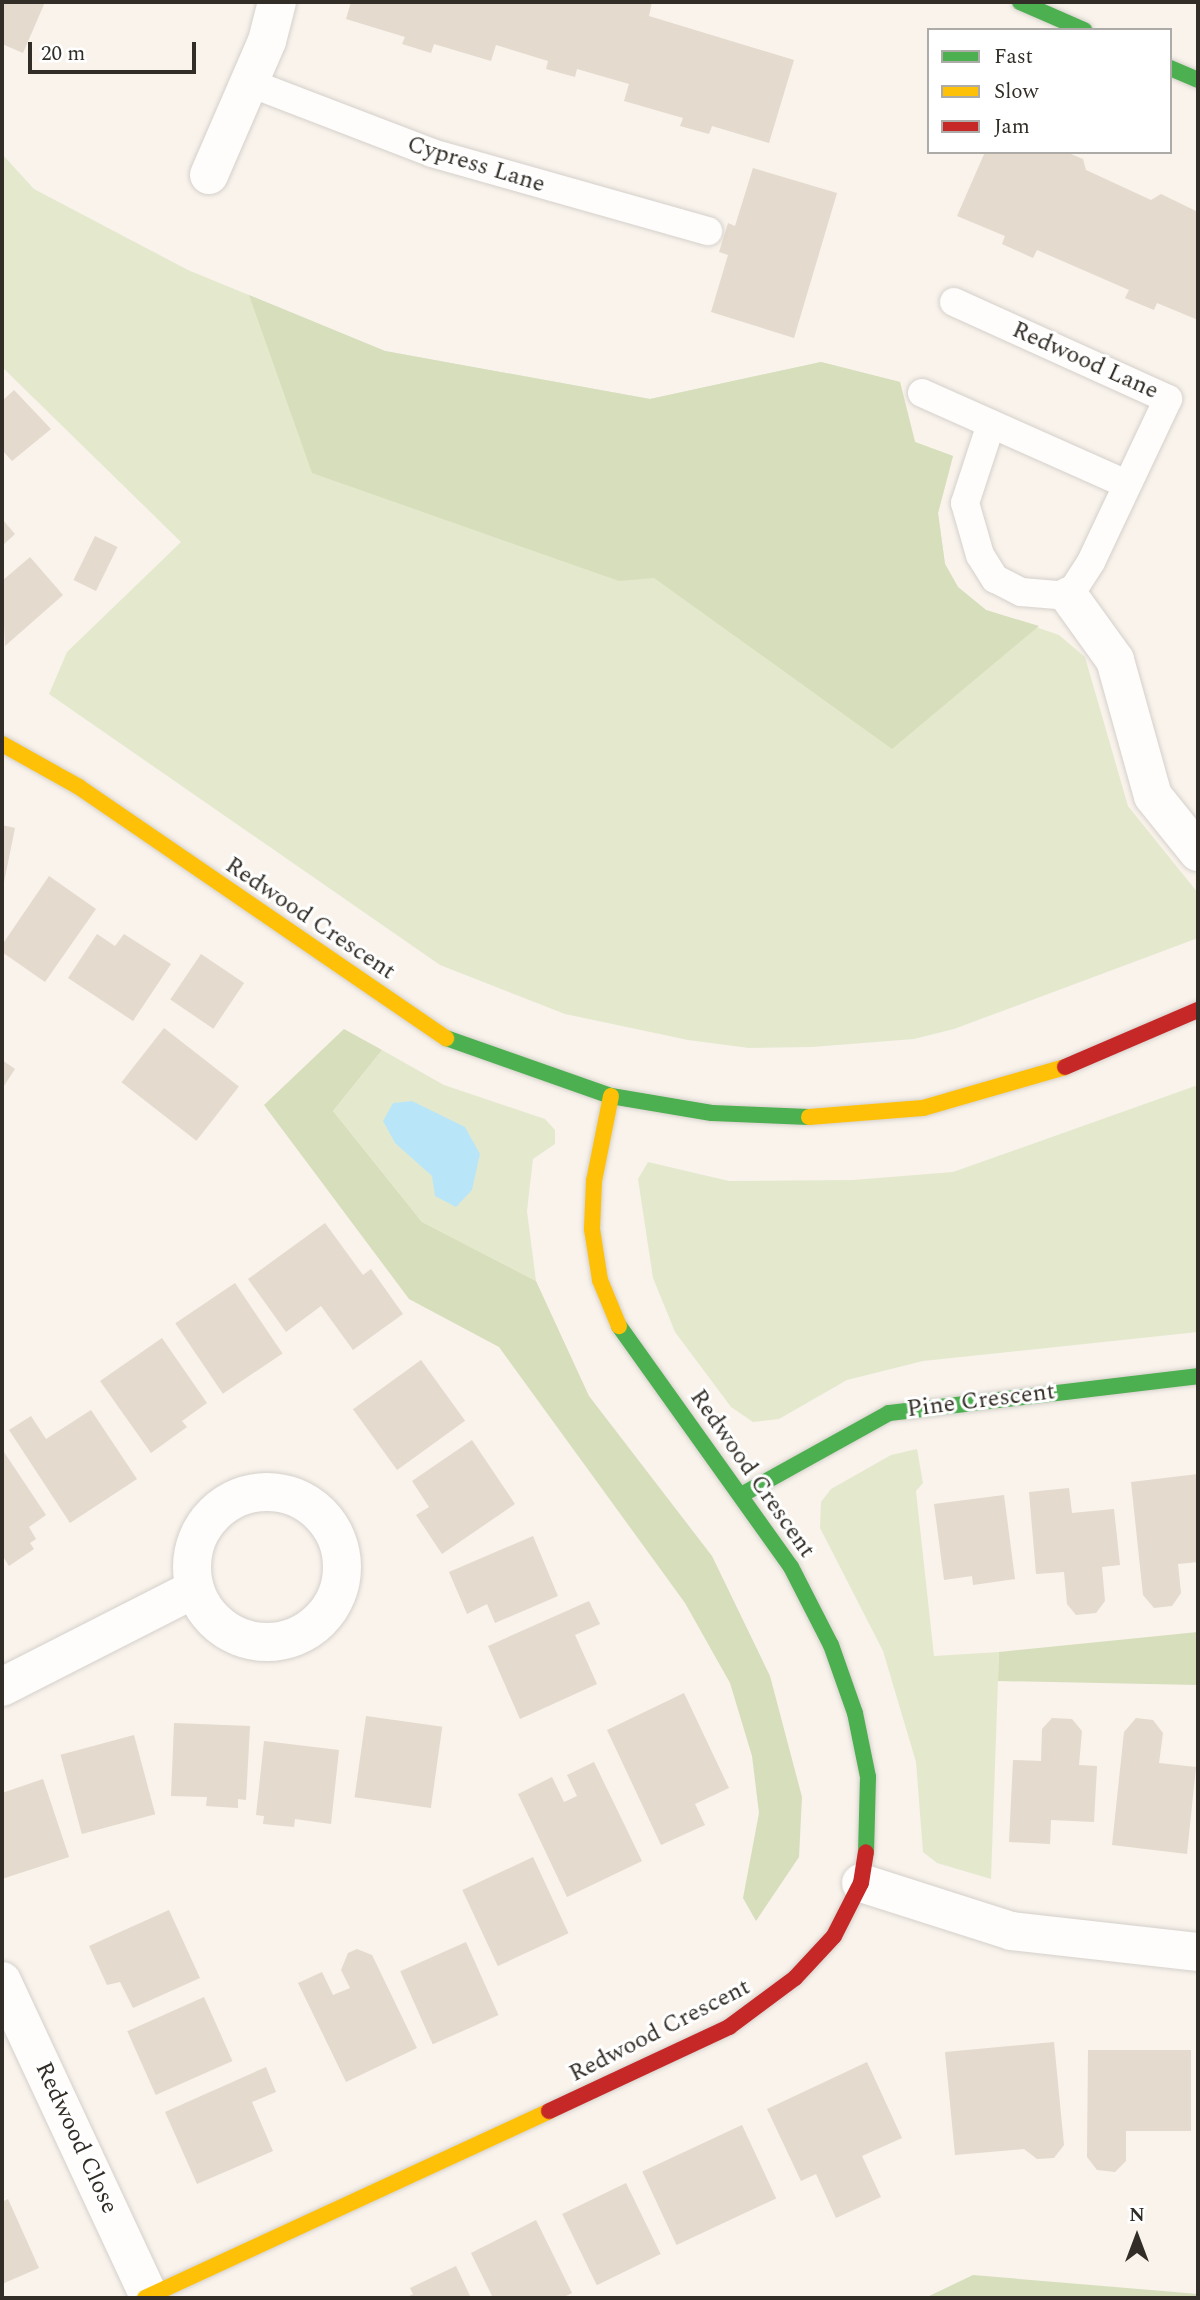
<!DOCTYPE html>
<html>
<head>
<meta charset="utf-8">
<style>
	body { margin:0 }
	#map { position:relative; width:1200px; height:2300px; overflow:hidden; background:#f9f3ec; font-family:Spectral,serif }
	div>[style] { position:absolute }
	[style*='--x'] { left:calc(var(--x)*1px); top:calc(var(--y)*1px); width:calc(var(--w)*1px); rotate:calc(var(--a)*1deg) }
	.green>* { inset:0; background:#e4e9ce }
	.forest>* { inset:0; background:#d7debc }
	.water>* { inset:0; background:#b9e5f9 }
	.building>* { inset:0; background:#e4dacd; transform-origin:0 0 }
	.roads { filter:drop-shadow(0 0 2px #d5d0ca) drop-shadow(0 0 2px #d5d0ca) }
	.lane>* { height:28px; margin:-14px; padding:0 14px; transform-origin:14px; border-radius:14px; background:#fefdfc }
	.street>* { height:38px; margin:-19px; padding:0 19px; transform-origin:19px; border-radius:19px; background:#fefdfc }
	.street>.ring { margin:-19px; padding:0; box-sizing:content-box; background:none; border:38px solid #fefdfc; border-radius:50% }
	.fast>* { height:16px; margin:-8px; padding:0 8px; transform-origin:8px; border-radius:8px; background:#4caf50 }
	.slow>* { height:16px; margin:-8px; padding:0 8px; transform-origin:8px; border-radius:8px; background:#ffc107 }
	.jam>* { height:16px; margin:-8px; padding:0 8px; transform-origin:8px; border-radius:8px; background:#c62828 }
	span { translate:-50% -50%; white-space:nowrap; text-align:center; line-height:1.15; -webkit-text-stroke:6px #fff; paint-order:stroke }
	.street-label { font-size:24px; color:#322d26 }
	.frame { position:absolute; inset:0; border:4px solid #322d26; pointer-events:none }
	.legend { position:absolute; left:927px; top:28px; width:245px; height:126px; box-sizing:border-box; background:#fff; border:2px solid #adaba8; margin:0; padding:9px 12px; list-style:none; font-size:21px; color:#322d26 }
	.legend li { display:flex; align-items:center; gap:14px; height:35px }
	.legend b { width:35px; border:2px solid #adaba8 }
	.north { position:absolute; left:1102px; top:2202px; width:70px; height:70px; -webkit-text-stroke:5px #fff; paint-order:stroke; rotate:0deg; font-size:19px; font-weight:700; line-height:28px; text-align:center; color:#322d26 }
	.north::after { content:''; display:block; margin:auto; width:24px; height:32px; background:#322d26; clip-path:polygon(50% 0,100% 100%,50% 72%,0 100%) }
	.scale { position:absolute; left:28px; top:42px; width:168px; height:32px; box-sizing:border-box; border:4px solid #322d26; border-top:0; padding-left:9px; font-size:21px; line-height:24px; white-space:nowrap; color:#322d26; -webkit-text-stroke:5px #fff; paint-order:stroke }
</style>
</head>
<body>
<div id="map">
	<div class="green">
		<i style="clip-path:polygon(2px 154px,34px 189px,188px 270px,385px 351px,650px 399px,821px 362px,900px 382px,915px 442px,953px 456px,938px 513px,945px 564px,958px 587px,986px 610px,1059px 635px,1085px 657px,1128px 806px,1198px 893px,1198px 938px,954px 1029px,914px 1039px,812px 1047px,749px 1048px,688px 1040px,565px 1014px,440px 965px,49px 694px,67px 652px,181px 542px,2px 367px)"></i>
		<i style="clip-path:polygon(382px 1050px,444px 1085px,545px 1119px,555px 1130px,555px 1144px,533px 1159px,527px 1211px,536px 1281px,422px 1222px,333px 1111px)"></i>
		<i style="clip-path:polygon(1198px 1085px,1198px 1332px,923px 1361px,847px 1380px,779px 1419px,753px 1422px,731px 1407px,675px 1332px,653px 1278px,638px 1179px,648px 1162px,729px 1181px,853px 1180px,953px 1172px)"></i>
		<i style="clip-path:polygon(917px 1449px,923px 1483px,916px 1491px,934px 1656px,999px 1652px,991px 1879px,937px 1863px,923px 1852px,916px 1762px,883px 1651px,820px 1528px,821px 1502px,831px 1489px,891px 1455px)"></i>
	</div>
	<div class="forest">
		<i style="clip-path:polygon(249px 295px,385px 351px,650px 399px,821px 362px,900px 382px,915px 442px,953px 456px,938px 513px,945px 564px,958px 587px,986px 610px,1039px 626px,892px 749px,654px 578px,619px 581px,312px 473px)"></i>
		<i style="clip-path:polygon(344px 1029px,382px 1050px,333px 1111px,422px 1222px,536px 1281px,589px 1396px,712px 1556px,770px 1676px,802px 1797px,799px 1857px,756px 1921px,743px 1898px,759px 1813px,752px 1756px,730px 1683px,685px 1603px,499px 1347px,409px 1299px,264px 1105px)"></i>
		<i style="clip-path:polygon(1198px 1632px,1198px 1685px,998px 1681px,999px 1652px)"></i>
		<i style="clip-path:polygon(973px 2275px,1198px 2294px,1198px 2298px,925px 2298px)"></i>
	</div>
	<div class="water">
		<i style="clip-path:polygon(412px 1101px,465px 1127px,480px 1154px,472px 1190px,456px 1207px,435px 1196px,432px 1176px,395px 1143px,383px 1121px,393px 1103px)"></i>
	</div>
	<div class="building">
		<i style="clip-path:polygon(2px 2px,45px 2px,23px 53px,2px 44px)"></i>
		<i style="clip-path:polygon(351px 2px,652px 2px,649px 16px,794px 60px,769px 143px,712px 126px,709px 134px,680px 126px,683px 118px,624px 101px,629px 84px,577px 69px,575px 77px,546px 69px,548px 61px,496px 45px,491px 61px,434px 44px,431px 53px,402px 44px,405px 37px,346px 19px)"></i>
		<i style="clip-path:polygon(985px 152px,1066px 152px,1083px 159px,1086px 170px,1151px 200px,1161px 194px,1198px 212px,1198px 320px,1157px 303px,1154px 310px,1125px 298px,1129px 290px,1037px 250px,1033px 258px,1002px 244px,1005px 236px,957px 216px)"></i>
		<i style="clip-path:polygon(753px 168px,837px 193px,794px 338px,711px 312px,728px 255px,719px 252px,728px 223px,735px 226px)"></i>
		<i style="clip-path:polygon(14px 390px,51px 429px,12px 461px,2px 450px,2px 401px)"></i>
		<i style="clip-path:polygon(2px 519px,15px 534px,2px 546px)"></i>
		<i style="left:95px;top:536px;width:25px;height:49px;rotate:26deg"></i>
		<i style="clip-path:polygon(30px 557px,63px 595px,5px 646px,2px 581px)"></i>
		<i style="clip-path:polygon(2px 825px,15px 828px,3px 887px,2px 886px)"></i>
		<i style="clip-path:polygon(49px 876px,96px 909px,45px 982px,2px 952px,2px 945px)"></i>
		<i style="clip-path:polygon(97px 934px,115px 946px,124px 934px,171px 964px,133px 1021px,68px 978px)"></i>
		<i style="left:201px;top:954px;width:52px;height:55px;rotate:34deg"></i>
		<i style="left:164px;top:1028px;width:95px;height:69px;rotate:38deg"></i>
		<i style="clip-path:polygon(2px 1060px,15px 1069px,2px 1089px)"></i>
		<i style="clip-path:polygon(325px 1223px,363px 1275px,371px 1269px,403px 1314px,353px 1350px,321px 1306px,286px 1332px,248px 1279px)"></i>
		<i style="left:235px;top:1283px;width:85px;height:72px;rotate:56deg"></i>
		<i style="clip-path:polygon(162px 1338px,207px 1403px,182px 1421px,187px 1427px,151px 1453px,100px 1381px)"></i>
		<i style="left:421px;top:1360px;width:75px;height:84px;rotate:54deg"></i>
		<i style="clip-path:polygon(91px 1410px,137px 1479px,70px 1523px,9px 1430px,31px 1416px,46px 1439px)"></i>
		<i style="clip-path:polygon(472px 1440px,515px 1504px,442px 1554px,416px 1515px,429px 1507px,412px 1481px)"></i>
		<i style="clip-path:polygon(2px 1449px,46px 1515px,29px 1527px,36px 1539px,30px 1543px,34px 1549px,9px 1566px,2px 1555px)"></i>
		<i style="clip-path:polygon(1198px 1474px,1198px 1562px,1178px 1564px,1181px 1593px,1172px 1606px,1154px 1608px,1143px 1595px,1131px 1482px)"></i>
		<i style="clip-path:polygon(1069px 1488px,1072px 1513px,1114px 1509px,1120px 1565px,1102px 1567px,1105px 1601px,1096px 1613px,1076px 1615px,1067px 1604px,1064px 1572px,1036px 1574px,1029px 1492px)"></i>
		<i style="clip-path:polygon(1004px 1495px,1015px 1579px,973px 1585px,972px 1576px,944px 1580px,934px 1504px)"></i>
		<i style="clip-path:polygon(533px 1536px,558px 1596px,495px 1623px,487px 1604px,467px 1614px,449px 1572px)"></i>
		<i style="clip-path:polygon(589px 1601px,600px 1624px,575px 1635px,597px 1684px,520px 1719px,488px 1646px)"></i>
		<i style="clip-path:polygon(684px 1693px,729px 1788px,695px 1804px,705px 1825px,661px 1845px,607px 1730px)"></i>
		<i style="left:366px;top:1716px;width:77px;height:82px;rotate:8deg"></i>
		<i style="clip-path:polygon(1052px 1718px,1072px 1719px,1082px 1731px,1079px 1765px,1097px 1766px,1094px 1822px,1051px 1820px,1050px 1844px,1009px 1842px,1013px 1760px,1041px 1761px,1042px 1729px)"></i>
		<i style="clip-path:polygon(1136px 1718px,1153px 1720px,1163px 1733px,1159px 1763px,1196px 1767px,1187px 1854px,1112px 1845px,1124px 1732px)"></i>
		<i style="clip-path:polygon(174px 1723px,250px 1726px,246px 1800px,238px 1799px,238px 1808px,206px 1806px,207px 1797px,171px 1796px)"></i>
		<i style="left:134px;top:1735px;width:82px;height:76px;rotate:75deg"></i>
		<i style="clip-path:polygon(264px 1741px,339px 1750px,331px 1824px,295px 1819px,294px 1827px,263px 1824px,264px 1816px,256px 1815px)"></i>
		<i style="clip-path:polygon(594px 1762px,642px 1861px,567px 1897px,518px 1794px,552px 1777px,564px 1802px,577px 1796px,567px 1775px)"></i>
		<i style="clip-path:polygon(43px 1779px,69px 1857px,2px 1879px,2px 1793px)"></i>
		<i style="left:533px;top:1857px;width:84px;height:78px;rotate:65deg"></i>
		<i style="clip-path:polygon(169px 1910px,200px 1978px,133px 2008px,120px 1982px,107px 1985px,89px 1946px)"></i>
		<i style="left:466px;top:1942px;width:80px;height:72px;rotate:66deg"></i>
		<i style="clip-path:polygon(357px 1949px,372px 1955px,417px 2048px,346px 2082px,298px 1983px,322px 1972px,333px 1995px,350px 1988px,341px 1970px,348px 1953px)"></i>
		<i style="left:204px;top:1997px;width:70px;height:84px;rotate:66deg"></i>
		<i style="clip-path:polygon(1054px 2042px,1064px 2145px,1054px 2158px,1037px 2159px,1024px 2149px,955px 2155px,945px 2052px)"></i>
		<i style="clip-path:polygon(1088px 2050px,1191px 2050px,1191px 2131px,1126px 2131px,1126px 2161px,1115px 2172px,1097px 2170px,1087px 2157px)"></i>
		<i style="clip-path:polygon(867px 2062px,902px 2138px,862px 2156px,881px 2197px,836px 2218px,816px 2174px,801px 2181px,767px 2109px)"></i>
		<i style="clip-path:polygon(266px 2067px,276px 2092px,252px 2102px,273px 2151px,197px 2184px,165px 2112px)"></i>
		<i style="left:742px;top:2125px;width:81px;height:110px;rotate:65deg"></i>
		<i style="left:626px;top:2183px;width:79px;height:71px;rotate:64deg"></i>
		<i style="clip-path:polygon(8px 2199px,39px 2268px,2px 2284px,2px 2202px)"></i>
		<i style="clip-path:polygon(536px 2220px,572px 2293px,562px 2298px,493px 2298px,471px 2253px)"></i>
		<i style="clip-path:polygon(456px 2266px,471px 2298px,405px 2298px,413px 2294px,410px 2288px)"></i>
	</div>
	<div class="roads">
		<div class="lane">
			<i style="--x:250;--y:83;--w:195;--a:21"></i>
			<i style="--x:432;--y:153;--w:287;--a:15.8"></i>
			<i style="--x:954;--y:302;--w:235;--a:24.4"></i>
			<i style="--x:1168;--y:399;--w:180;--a:115.3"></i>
			<i style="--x:1091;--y:562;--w:40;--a:122.9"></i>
			<i style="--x:1069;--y:596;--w:48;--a:-175.2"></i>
			<i style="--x:1021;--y:592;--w:29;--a:-153"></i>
			<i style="--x:995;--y:579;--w:28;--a:-122"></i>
			<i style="--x:980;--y:555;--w:54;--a:-106.1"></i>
			<i style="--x:965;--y:503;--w:83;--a:-71.8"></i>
			<i style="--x:922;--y:393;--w:223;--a:24"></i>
		</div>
		<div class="street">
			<i style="--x:209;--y:175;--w:146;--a:-66.6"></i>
			<i style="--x:267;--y:41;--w:40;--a:-75.6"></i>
			<i style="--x:1069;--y:596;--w:79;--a:54.3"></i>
			<i style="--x:1115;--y:660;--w:141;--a:74.4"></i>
			<i style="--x:1153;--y:796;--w:72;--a:51.2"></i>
			<i class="ring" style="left:192px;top:1492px;width:112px;height:112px"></i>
			<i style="--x:2;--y:1687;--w:216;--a:-27"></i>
			<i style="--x:861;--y:1883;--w:157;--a:17.7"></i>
			<i style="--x:1011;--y:1931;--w:188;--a:6.4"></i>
			<i style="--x:2;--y:1981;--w:348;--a:65"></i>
		</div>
		<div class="fast">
			<i style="--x:1020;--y:2;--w:70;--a:23.6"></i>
			<i style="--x:1170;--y:68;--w:30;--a:23"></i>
			<i style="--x:446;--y:1038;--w:175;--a:19.4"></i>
			<i style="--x:611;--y:1096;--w:102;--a:9.6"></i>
			<i style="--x:712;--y:1113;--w:97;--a:2.4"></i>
			<i style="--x:619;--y:1326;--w:296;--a:54.5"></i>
			<i style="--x:791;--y:1567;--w:88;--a:62.9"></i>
			<i style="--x:831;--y:1645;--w:72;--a:70.6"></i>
			<i style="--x:855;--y:1713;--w:65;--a:78.5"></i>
			<i style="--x:868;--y:1777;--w:75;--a:91.5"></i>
			<i style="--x:743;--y:1494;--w:167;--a:-29"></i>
			<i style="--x:889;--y:1413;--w:311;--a:-6.8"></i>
		</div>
		<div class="slow">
			<i style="--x:2;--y:744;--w:88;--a:29.2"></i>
			<i style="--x:79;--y:787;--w:445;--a:34.4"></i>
			<i style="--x:611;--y:1096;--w:87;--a:101.3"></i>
			<i style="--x:594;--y:1181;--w:48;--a:92.4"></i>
			<i style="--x:592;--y:1229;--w:52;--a:81.1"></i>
			<i style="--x:600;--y:1280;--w:50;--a:67.6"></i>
			<i style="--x:809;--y:1117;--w:114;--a:-4.5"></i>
			<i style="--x:923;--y:1108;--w:148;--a:-16.1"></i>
			<i style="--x:145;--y:2298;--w:445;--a:-24.8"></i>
		</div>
		<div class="jam">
			<i style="--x:1065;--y:1067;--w:145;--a:-23.2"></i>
			<i style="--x:549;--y:2111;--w:199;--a:-25"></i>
			<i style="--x:729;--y:2027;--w:82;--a:-36.6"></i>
			<i style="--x:795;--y:1978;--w:57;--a:-47.1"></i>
			<i style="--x:834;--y:1936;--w:59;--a:-63"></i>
			<i style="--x:861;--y:1883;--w:31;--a:-81"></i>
		</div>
	</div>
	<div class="street-label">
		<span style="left:476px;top:165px;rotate:17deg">Cypress Lane</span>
		<span style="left:1085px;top:361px;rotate:24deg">Redwood Lane</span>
		<span style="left:310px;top:919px;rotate:34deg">Redwood Crescent</span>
		<span style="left:981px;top:1401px;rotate:-7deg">Pine Crescent</span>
		<span style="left:752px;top:1474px;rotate:55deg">Redwood Crescent</span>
		<span style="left:660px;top:2031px;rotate:-27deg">Redwood Crescent</span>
		<span style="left:76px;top:2138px;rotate:65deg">Redwood Close</span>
	</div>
	<div class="frame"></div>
	<ul class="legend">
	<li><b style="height:9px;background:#4caf50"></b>Fast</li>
	<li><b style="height:9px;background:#ffc107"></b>Slow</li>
	<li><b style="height:9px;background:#c62828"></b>Jam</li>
	</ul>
	<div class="north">N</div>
	<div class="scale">20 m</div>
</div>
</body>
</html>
